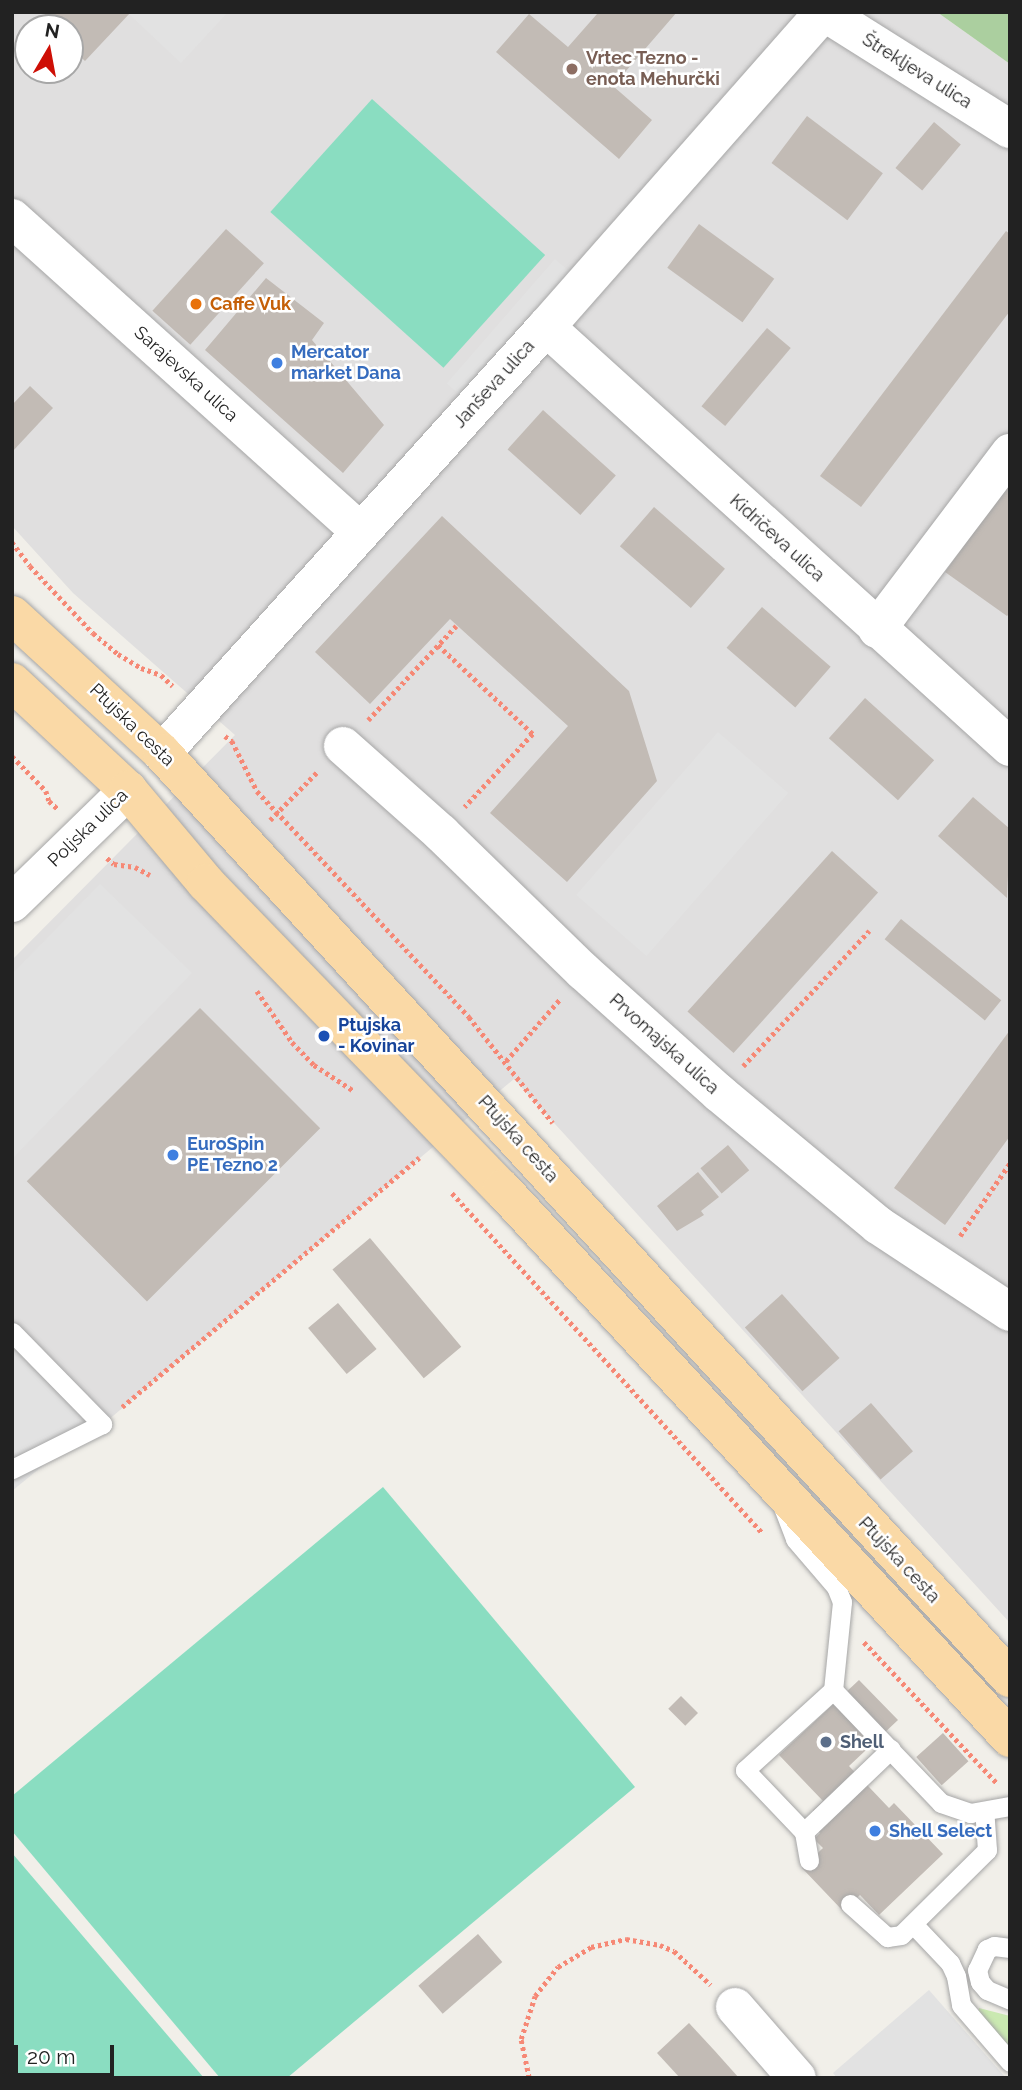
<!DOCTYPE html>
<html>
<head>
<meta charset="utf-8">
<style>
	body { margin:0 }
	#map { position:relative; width:1022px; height:2090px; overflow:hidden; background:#f1efe9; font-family:Raleway,sans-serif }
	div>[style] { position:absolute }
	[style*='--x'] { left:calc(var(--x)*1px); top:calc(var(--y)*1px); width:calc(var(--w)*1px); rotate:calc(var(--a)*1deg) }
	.residential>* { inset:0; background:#e0dfdf }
	.grass>* { inset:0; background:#cae9b1 }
	.forest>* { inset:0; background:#abcf9f }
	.pitch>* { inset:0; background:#8addc1; transform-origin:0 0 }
	.parking>* { inset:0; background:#e2e2e2; transform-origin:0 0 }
	.building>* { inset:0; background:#c2bbb5; transform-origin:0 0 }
	.path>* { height:4.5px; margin-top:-2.25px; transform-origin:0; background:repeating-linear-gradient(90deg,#f68875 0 3.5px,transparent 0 7px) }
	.roads { filter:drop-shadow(0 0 2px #a6a6a6) drop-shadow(0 0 2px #a6a6a6) }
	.service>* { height:19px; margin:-9.5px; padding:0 9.5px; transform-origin:9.5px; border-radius:9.5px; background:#fff }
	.minor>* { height:38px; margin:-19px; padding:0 19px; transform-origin:19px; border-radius:19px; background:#fff }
	.tertiary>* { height:38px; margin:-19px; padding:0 19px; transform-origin:19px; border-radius:19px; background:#fff }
	.primary>* { height:38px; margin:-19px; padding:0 19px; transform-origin:19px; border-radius:19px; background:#fad9a6 }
	.dots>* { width:19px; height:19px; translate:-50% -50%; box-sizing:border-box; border:4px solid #fff; border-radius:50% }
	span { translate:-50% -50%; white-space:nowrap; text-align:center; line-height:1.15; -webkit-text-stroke:5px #fff; paint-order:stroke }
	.education-label { font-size:18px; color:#785e54; font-weight:700 }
	.left { translate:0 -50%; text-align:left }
	.street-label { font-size:18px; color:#222 }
	.food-label { font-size:18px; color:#c56008; font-weight:700 }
	.shop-label { font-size:18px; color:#366cbe; font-weight:700 }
	.transit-label { font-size:18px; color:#164399; font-weight:700 }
	.service-label { font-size:18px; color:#4e5e75; font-weight:700 }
	.frame { position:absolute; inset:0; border:14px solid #222; pointer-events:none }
	.north { position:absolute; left:14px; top:14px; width:70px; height:70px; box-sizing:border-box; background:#fff; border:2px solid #a7a7a7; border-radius:50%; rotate:10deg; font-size:19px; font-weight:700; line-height:28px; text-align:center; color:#222 }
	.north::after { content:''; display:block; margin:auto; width:24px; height:32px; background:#ce0f06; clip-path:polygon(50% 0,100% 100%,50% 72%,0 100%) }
	.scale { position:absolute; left:14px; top:2045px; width:100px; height:32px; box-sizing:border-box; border:4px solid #222; border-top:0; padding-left:9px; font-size:21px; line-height:24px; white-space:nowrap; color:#222; -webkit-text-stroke:5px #fff; paint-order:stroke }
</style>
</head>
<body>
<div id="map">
	<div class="residential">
		<i style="clip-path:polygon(evenodd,12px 12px,937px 12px,1010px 64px,1010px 1623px,514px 1079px,82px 1442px,12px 1340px,12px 960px,235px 735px,73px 593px,12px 526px,12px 12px,28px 28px,70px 28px,70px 70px,28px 70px,28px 28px)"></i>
	</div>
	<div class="grass">
		<i style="clip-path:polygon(979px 2008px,1010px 2016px,1010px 2047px,978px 2013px)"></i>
	</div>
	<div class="forest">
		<i style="clip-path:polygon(937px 12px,1010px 12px,1010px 64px)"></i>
	</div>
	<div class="pitch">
		<i style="left:372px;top:99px;width:233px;height:152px;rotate:42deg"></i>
		<i style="clip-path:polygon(383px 1487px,635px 1787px,287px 2078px,220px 2078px,12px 1831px,12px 1796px)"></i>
		<i style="clip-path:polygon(12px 1853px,204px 2078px,12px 2078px)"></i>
	</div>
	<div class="parking">
		<i style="clip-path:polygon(131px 12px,228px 12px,181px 63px,129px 14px)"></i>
		<i style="left:555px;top:259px;width:21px;height:165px;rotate:41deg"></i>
		<i style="left:718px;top:732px;width:93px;height:216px;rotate:41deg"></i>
		<i style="clip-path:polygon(100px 884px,192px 973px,12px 1159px,12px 974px)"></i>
		<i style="clip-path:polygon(12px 1343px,102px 1424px,73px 1441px,12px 1491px)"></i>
		<i style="clip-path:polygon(929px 1990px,1006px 2078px,837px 2078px,833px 2073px)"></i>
	</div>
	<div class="building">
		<i style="clip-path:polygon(47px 12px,131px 12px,85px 61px,70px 47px,70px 28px,50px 28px,40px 20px)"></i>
		<i style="clip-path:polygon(594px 12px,677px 12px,613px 86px,652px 120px,619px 159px,496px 52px,529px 14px,568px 47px,597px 14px)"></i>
		<i style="left:807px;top:116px;width:95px;height:59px;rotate:37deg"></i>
		<i style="left:934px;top:122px;width:35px;height:60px;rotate:40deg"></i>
		<i style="left:699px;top:224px;width:93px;height:54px;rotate:36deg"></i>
		<i style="left:226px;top:229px;width:51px;height:110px;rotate:42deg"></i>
		<i style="clip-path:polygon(1006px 231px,1010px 234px,1010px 311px,861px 507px,820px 476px)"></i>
		<i style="clip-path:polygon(266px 278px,324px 323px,312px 340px,384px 425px,343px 473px,205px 350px)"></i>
		<i style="left:767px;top:328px;width:31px;height:102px;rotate:40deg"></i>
		<i style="clip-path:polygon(30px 386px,53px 408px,12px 452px,12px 405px)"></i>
		<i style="left:543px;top:410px;width:98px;height:53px;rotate:42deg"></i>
		<i style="clip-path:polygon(1010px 481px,1010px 613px,1007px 616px,945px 572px)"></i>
		<i style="left:654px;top:507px;width:94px;height:52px;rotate:41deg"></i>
		<i style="clip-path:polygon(442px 516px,629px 691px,657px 781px,567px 882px,490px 813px,568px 726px,450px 619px,370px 704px,315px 652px)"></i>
		<i style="left:762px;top:607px;width:91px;height:54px;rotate:41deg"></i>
		<i style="left:865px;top:698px;width:93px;height:54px;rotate:42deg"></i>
		<i style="clip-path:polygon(973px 797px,1010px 829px,1007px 898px,938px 836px)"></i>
		<i style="left:832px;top:851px;width:62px;height:216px;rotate:42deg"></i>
		<i style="left:901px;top:919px;width:129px;height:26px;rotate:39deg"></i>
		<i style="left:200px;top:1008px;width:170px;height:245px;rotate:45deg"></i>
		<i style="clip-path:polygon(1010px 1030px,1010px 1136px,945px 1225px,894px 1188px)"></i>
		<i style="left:728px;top:1145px;width:33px;height:36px;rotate:50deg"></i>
		<i style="clip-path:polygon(698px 1172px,719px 1197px,701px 1211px,704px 1215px,677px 1231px,657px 1206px)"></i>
		<i style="left:370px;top:1238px;width:142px;height:49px;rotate:50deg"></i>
		<i style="left:782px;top:1294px;width:86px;height:50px;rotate:48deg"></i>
		<i style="left:338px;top:1303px;width:60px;height:39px;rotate:50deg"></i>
		<i style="left:871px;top:1403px;width:64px;height:43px;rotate:49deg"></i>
		<i style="clip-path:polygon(859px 1680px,898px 1720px,849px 1766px,889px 1808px,894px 1803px,943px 1854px,879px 1915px,860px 1895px,843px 1911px,802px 1868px,823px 1848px,814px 1839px,820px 1833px,813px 1826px,813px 1810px,823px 1801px,779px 1755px)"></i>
		<i style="left:681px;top:1696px;width:24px;height:18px;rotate:45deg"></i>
		<i style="left:943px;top:1733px;width:38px;height:36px;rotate:48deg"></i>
		<i style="left:478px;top:1934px;width:37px;height:79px;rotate:49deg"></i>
		<i style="clip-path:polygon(689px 2023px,714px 2050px,739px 2078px,680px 2078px,657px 2053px)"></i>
	</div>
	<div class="path">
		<i style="--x:12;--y:542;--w:30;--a:53"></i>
		<i style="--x:30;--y:566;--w:92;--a:46.8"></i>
		<i style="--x:93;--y:633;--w:33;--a:40"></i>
		<i style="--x:118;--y:654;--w:27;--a:31"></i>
		<i style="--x:141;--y:668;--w:21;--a:19"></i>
		<i style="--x:161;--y:675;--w:16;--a:43"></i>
		<i style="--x:438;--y:645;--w:130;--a:43.1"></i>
		<i style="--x:533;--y:734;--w:100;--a:133"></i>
		<i style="--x:368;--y:720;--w:129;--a:-46.9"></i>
		<i style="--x:225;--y:736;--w:9;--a:36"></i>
		<i style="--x:232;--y:741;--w:56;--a:63.4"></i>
		<i style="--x:257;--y:791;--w:310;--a:46.8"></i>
		<i style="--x:469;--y:1017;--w:135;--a:51.6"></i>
		<i style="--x:12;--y:756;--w:49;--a:45.8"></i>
		<i style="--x:46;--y:791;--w:10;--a:73"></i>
		<i style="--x:49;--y:801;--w:13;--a:42"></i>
		<i style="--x:270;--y:820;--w:69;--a:-45.6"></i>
		<i style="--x:107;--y:858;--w:9;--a:41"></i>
		<i style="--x:114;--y:864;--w:21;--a:8"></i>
		<i style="--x:135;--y:867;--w:17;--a:28"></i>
		<i style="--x:257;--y:991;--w:62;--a:55.5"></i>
		<i style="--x:292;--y:1042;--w:32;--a:46"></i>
		<i style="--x:314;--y:1065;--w:48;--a:33"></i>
		<i style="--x:506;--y:1061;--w:82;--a:-48.9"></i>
		<i style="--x:743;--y:1066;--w:185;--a:-47"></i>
		<i style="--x:452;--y:1193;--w:461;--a:47.6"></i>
		<i style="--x:960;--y:1236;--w:88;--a:-55.6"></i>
		<i style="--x:122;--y:1407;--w:388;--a:-40"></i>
		<i style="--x:864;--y:1642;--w:194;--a:46.7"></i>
		<i style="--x:529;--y:2078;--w:40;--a:-102"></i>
		<i style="--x:521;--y:2039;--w:45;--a:-72"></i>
		<i style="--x:535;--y:1996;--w:37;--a:-52"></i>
		<i style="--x:558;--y:1967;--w:39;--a:-31"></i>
		<i style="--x:591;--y:1947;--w:36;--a:-13"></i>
		<i style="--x:626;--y:1939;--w:35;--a:10"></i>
		<i style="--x:660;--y:1945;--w:15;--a:23"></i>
		<i style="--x:674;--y:1951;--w:50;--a:42.6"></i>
	</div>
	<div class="roads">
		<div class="service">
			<i style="--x:12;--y:1332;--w:129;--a:45.6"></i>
			<i style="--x:102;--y:1424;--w:101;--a:153.4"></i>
			<i style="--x:783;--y:1507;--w:34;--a:69"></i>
			<i style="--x:795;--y:1539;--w:63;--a:49.5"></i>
			<i style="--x:836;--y:1587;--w:16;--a:68"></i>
			<i style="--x:842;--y:1602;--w:88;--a:95.8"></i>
			<i style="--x:833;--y:1690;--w:156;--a:46.3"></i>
			<i style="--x:941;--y:1803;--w:31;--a:19"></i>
			<i style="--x:970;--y:1813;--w:41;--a:-9.9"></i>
			<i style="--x:833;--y:1690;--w:119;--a:137.7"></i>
			<i style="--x:745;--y:1770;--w:86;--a:46.4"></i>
			<i style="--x:804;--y:1832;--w:120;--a:-43.7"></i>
			<i style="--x:804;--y:1832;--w:29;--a:80"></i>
			<i style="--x:850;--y:1904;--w:50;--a:41.7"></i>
			<i style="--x:887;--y:1937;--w:14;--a:-8"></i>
			<i style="--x:901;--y:1935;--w:121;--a:-44.7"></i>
			<i style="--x:987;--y:1850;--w:39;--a:-94"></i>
			<i style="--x:913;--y:1924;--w:54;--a:46.5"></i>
			<i style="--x:950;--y:1963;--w:14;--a:65"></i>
			<i style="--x:956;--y:1976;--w:29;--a:80"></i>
			<i style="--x:961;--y:2005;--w:75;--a:49.3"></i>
			<i style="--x:1010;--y:1948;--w:16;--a:-173"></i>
			<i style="--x:994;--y:1946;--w:8;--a:157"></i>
			<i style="--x:987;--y:1949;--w:23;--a:115"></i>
			<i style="--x:977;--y:1970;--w:12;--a:76"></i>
			<i style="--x:980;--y:1982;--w:11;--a:49"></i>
			<i style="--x:987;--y:1990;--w:25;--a:23"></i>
		</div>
		<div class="minor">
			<i style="--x:824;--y:12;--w:220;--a:32.2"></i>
			<i style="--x:12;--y:218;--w:468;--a:42"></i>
			<i style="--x:546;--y:327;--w:626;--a:42.15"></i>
			<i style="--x:877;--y:629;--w:221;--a:-52.9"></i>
			<i style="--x:343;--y:746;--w:131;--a:41.6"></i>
			<i style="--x:441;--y:833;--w:198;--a:44.2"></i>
			<i style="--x:583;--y:971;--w:183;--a:41.9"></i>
			<i style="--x:719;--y:1093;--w:207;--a:39.7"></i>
			<i style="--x:878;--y:1225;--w:158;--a:33.4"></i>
			<i style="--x:162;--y:753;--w:574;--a:-47.97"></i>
			<i style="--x:546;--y:327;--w:420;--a:-48.6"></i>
			<i style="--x:735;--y:2007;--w:94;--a:48.9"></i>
		</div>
		<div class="tertiary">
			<i style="--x:12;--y:903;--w:162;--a:-44.2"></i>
		</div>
		<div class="primary">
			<i style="--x:12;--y:615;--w:204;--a:42.6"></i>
			<i style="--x:162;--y:753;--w:1255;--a:47.49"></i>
			<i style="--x:12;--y:682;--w:158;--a:43"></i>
			<i style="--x:128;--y:790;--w:121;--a:50"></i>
			<i style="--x:206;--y:883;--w:426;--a:46"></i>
			<i style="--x:502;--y:1189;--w:748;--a:47.22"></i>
		</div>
	</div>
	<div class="dots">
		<i style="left:572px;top:69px;background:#8d6e63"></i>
		<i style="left:196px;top:304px;background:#e8710a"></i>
		<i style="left:277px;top:363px;background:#3f7fe0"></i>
		<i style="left:324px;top:1036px;background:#1a4fb4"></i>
		<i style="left:173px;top:1155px;background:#3f7fe0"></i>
		<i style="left:826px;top:1742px;background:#5c6f8a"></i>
		<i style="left:875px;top:1831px;background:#3f7fe0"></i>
	</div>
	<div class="education-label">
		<span class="left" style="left:586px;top:69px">Vrtec Tezno -<br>enota Mehurčki</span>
	</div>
	<div class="street-label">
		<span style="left:917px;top:71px;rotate:32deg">Štrekljeva ulica</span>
		<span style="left:186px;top:374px;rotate:42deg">Sarajevska ulica</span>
		<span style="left:494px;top:384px;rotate:-48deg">Janševa ulica</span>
		<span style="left:777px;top:538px;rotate:42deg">Kidričeva ulica</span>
		<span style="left:132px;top:725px;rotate:44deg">Ptujska cesta</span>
		<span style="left:88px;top:828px;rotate:-44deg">Poljska ulica</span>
		<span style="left:664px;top:1044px;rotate:42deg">Prvomajska ulica</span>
		<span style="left:518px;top:1139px;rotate:48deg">Ptujska cesta</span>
		<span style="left:899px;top:1560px;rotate:47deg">Ptujska cesta</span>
	</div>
	<div class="food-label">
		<span class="left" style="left:210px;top:304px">Caffe Vuk</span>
	</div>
	<div class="shop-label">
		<span class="left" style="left:291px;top:363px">Mercator<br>market Dana</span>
		<span class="left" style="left:187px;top:1155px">EuroSpin<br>PE Tezno 2</span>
		<span class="left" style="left:889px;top:1831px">Shell Select</span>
	</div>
	<div class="transit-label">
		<span class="left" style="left:338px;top:1036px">Ptujska<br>- Kovinar</span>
	</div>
	<div class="service-label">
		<span class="left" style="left:840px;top:1742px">Shell</span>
	</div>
	<div class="frame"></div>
	<div class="north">N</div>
	<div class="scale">20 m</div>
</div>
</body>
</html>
